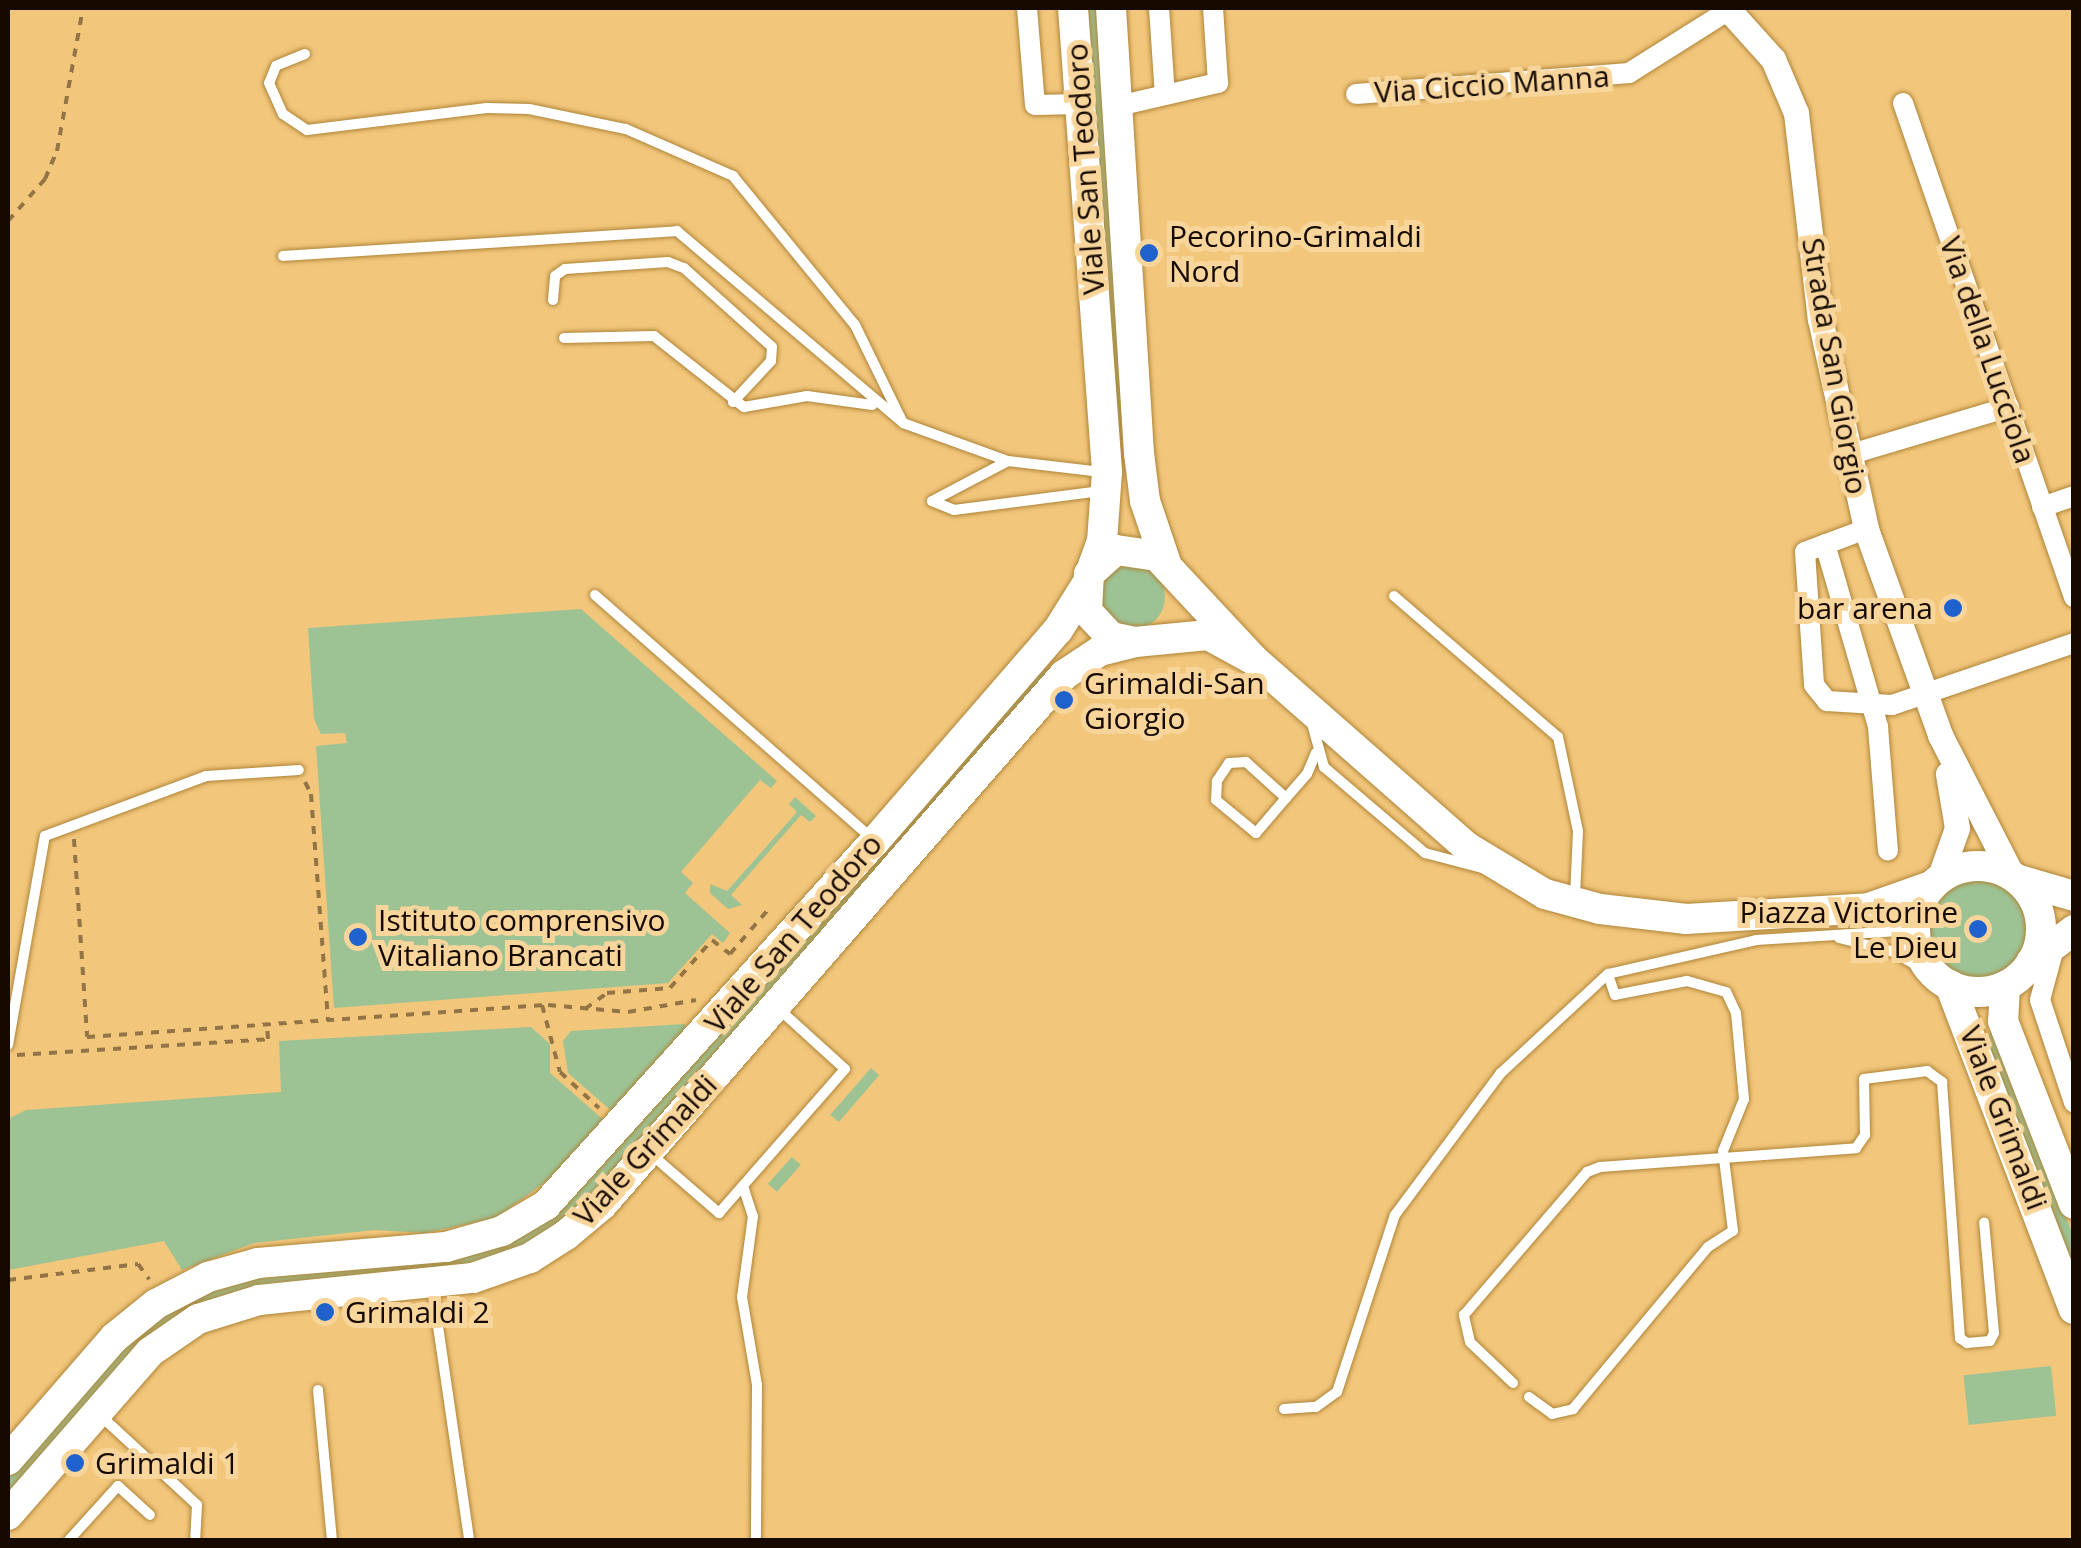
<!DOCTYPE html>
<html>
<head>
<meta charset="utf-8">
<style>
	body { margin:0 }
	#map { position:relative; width:2081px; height:1548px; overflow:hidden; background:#f2c67b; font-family:"Open Sans",sans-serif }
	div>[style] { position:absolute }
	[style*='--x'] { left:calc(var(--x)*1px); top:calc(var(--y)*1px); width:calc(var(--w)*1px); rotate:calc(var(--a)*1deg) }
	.green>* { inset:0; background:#9dc395; transform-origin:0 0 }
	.round { border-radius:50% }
	.path>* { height:4px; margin-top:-2px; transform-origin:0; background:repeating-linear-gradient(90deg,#927445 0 8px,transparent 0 16px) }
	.roads { filter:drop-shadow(0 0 2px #ae8539) drop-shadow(0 0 2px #ae8539) }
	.service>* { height:10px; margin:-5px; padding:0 5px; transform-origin:5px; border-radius:5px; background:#fff }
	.minor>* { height:20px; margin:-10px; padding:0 10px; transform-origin:10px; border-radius:10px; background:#fff }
	.tertiary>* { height:25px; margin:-12.5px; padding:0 12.5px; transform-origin:12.5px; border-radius:12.5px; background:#fff }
	.secondary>* { height:30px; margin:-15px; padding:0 15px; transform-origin:15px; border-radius:15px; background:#fff }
	.secondary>.ring { margin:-15px; padding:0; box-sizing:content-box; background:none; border:30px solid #fff; border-radius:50% }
	.dots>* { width:28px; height:28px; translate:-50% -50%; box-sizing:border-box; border:5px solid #f8d59b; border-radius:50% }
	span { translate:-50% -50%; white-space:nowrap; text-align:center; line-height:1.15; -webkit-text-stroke:10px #f8d59b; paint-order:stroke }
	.street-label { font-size:30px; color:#160a00 }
	.poi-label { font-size:30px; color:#160a00 }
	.left { translate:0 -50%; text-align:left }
	.right { translate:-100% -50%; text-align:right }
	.frame { position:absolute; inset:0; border:10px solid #160a00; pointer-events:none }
</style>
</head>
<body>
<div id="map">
	<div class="green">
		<i style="clip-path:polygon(1088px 8px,1098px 8px,1122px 440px,1118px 439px)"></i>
		<i class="round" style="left:1101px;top:565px;width:64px;height:64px"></i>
		<i style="clip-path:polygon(581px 609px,777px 781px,771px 788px,760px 780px,681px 872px,693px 883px,685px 893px,730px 933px,723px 943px,712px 934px,668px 983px,334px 1008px,316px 746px,347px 743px,345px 733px,321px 734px,314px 719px,308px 628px)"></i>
		<i style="clip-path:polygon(1043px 666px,1050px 671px,593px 1197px,540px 1239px,470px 1267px,226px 1296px,8px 1497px,8px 1478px,135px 1333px,224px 1282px,569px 1202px)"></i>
		<i style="clip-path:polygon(795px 797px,816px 816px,810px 822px,801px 815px,731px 895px,742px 905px,728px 909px,710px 893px,710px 884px,727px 891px,797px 812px,789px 804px)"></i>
		<i class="round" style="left:1928px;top:880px;width:100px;height:100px"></i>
		<i style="clip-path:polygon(684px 1024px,688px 1029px,614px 1113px,568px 1073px,563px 1041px,571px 1031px)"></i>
		<i style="clip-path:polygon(531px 1027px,550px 1044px,550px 1073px,606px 1122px,563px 1169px,496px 1218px,425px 1233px,375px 1230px,254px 1243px,182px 1270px,164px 1241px,8px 1270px,8px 1119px,26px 1110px,281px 1092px,279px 1041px)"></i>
		<i style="clip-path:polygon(1991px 1030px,2073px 1235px,2073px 1271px,1987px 1041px)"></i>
		<i style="left:871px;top:1068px;width:11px;height:62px;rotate:41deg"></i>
		<i style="left:792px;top:1157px;width:12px;height:36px;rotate:42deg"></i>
		<i style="left:2051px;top:1366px;width:50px;height:88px;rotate:84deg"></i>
	</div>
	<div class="path">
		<i style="--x:8;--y:221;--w:56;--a:-48.6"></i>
		<i style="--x:45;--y:179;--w:30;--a:-67"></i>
		<i style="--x:57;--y:151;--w:145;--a:-79.7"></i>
		<i style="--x:305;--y:782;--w:13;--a:63"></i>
		<i style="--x:311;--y:794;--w:227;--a:85.7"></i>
		<i style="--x:74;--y:839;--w:198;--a:86.2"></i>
		<i style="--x:87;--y:1037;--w:462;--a:-4"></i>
		<i style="--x:548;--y:1005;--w:80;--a:5"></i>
		<i style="--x:628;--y:1012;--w:69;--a:-10"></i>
		<i style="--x:542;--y:1005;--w:69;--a:75"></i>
		<i style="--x:560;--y:1072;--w:53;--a:42.7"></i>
		<i style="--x:585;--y:1009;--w:27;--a:-36"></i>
		<i style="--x:607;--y:993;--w:63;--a:-4.5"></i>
		<i style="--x:670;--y:988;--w:64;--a:-48.8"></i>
		<i style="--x:712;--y:940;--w:23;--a:38"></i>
		<i style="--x:730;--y:954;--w:57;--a:-49.3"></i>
		<i style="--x:17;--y:1055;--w:252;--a:-3.6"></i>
		<i style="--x:268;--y:1039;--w:14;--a:-94"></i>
		<i style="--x:8;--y:1280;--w:131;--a:-7"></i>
		<i style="--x:138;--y:1264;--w:19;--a:54"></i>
	</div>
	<div class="roads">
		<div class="service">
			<i style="--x:305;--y:54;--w:31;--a:158"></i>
			<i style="--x:276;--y:66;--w:18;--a:112"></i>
			<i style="--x:269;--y:83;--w:34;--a:66"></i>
			<i style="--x:283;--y:114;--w:29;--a:34"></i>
			<i style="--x:307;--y:130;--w:181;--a:-7"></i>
			<i style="--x:487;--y:108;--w:42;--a:1.4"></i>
			<i style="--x:529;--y:109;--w:99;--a:11.7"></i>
			<i style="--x:626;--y:129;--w:117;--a:23.7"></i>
			<i style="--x:733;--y:176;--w:193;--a:50.7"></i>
			<i style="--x:855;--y:325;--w:107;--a:63.9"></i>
			<i style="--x:283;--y:256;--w:395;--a:-3.6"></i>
			<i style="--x:677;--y:231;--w:297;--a:40.3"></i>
			<i style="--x:903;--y:423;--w:112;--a:19.9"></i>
			<i style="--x:1008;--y:461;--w:94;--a:6.7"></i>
			<i style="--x:553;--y:300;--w:24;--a:-85"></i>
			<i style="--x:555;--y:276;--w:12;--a:-35"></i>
			<i style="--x:565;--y:269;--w:103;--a:-3.9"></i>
			<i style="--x:668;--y:262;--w:17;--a:21"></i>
			<i style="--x:684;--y:268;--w:118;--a:41.9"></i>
			<i style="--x:772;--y:347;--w:14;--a:94"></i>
			<i style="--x:771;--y:361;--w:56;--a:132.8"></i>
			<i style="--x:564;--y:338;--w:90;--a:-1.3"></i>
			<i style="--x:654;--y:336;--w:115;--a:38.3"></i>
			<i style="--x:744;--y:407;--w:64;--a:-9.9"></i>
			<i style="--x:807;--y:396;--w:66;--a:7.9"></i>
			<i style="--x:1008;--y:461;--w:86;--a:152.2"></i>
			<i style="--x:932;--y:501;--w:24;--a:22"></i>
			<i style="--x:954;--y:510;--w:148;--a:-7.4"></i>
			<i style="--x:595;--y:595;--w:371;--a:41.3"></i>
			<i style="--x:1394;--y:596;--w:216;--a:40.7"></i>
			<i style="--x:1558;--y:737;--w:96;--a:78"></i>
			<i style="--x:1578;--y:831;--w:67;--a:92.6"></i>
			<i style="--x:1311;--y:720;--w:49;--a:74.5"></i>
			<i style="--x:1324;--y:767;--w:133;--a:40.4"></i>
			<i style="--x:1425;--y:853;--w:59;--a:14.7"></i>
			<i style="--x:1286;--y:798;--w:54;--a:-138"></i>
			<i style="--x:1246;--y:762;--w:17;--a:177"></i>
			<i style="--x:1229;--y:763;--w:22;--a:124"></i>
			<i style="--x:1217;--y:781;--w:19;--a:93"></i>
			<i style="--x:1216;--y:800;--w:52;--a:39.5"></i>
			<i style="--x:1256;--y:833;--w:46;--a:-49.4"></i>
			<i style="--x:1286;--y:798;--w:32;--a:-49"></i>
			<i style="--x:1307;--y:774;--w:23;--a:-67"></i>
			<i style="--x:1839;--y:938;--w:54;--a:14"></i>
			<i style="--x:1891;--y:951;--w:51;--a:29.1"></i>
			<i style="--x:8;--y:1045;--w:212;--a:-80"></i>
			<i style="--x:45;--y:836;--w:172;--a:-20.4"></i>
			<i style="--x:206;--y:776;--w:93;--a:-3.7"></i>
			<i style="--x:652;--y:1155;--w:89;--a:40.9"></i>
			<i style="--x:719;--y:1213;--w:191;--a:-48.8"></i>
			<i style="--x:845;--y:1069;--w:88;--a:-137.8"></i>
			<i style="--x:743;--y:1186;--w:32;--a:72"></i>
			<i style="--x:753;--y:1216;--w:82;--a:97.7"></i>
			<i style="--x:742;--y:1297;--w:89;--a:80.3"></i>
			<i style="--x:757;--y:1385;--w:155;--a:90.4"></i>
			<i style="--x:432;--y:1285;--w:258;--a:81.7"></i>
			<i style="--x:1513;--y:1383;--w:59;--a:-136.4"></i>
			<i style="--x:1470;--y:1342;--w:28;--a:-103"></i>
			<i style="--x:1464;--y:1315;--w:189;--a:-49.3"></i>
			<i style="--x:1587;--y:1172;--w:14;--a:-21"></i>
			<i style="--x:1600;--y:1167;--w:257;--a:-4.2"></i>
			<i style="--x:1856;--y:1148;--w:16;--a:-55"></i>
			<i style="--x:1865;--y:1135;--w:56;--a:-91"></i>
			<i style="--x:1864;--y:1079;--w:64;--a:-7.2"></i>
			<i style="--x:1927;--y:1071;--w:19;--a:36"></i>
			<i style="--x:1942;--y:1082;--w:257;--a:86"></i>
			<i style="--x:1960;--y:1338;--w:9;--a:36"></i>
			<i style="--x:1967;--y:1343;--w:23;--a:-5"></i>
			<i style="--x:1990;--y:1341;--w:9;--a:-63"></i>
			<i style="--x:1994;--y:1333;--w:111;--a:-95.1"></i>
			<i style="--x:318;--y:1390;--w:151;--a:84.7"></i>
			<i style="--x:1529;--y:1397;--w:29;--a:36"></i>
			<i style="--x:1552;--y:1414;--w:22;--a:-13"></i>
			<i style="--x:1573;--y:1409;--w:211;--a:-50.2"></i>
			<i style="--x:1708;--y:1247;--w:30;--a:-33"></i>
			<i style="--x:1733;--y:1231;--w:81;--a:-97.1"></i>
			<i style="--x:1723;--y:1151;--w:56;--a:-68"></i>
			<i style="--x:1744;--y:1099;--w:86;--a:-95.3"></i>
			<i style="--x:1736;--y:1013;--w:23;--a:-115"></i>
			<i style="--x:1726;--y:992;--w:41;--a:-164.2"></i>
			<i style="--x:1687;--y:981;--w:73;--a:169"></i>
			<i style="--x:1615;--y:995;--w:21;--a:-109"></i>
			<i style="--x:1284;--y:1409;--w:32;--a:-4"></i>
			<i style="--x:1316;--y:1407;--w:26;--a:-36"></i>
			<i style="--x:1337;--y:1392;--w:186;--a:-71.9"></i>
			<i style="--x:1395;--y:1215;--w:177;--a:-53.3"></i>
			<i style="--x:1501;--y:1073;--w:146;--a:-42.8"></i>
			<i style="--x:1608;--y:974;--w:152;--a:-12.9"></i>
			<i style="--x:1756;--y:940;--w:159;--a:-3.6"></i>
			<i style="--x:101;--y:1416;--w:131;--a:42.8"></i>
			<i style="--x:197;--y:1505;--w:35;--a:93"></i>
			<i style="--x:69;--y:1540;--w:73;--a:-47.8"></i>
			<i style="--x:118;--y:1486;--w:43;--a:42.2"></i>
		</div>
		<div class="minor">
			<i style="--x:1027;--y:8;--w:97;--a:85.3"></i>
			<i style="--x:1035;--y:105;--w:45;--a:-1.3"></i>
			<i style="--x:1159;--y:8;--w:87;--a:86.1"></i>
			<i style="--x:1356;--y:94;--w:274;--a:-4.4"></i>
			<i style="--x:1629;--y:73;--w:118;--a:-32.2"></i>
			<i style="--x:1903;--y:103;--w:523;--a:70.91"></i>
			<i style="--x:1118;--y:106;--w:103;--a:-13"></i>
			<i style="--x:1218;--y:83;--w:75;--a:-93.8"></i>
			<i style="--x:1848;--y:455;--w:168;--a:-16.6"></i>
			<i style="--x:2042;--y:507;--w:34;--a:-19"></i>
			<i style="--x:1866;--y:529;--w:65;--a:159.3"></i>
			<i style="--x:1805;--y:552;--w:133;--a:86.1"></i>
			<i style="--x:1814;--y:685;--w:21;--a:51"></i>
			<i style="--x:1827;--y:701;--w:65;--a:3.5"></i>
			<i style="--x:1892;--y:705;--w:192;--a:-18.8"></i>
			<i style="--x:1825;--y:544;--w:191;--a:73.8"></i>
			<i style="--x:1878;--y:727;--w:124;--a:85.4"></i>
			<i style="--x:2054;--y:948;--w:54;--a:105.1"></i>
			<i style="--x:2040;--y:1000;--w:108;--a:71.6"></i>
		</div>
		<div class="tertiary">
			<i style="--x:1727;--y:8;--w:69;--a:48"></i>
			<i style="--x:1773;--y:59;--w:59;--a:66.9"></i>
			<i style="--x:1796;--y:113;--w:207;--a:83.4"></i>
			<i style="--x:1820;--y:319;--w:215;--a:77.6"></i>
			<i style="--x:1866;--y:529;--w:219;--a:70.2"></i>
			<i style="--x:1940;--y:735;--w:160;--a:62.8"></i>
			<i style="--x:1939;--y:879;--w:54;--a:-70.6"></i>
			<i style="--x:1957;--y:828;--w:55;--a:-99.5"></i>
		</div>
		<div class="secondary">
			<i style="--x:1073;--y:8;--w:465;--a:85.8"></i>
			<i style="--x:1107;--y:472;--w:69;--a:94.1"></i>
			<i style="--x:1102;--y:541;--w:30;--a:110"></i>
			<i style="--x:1111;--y:8;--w:446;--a:86.4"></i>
			<i style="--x:1139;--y:453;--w:48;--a:82.9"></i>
			<i style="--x:1145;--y:501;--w:65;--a:71.3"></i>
			<i style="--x:1254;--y:660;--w:52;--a:-151.5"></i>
			<i style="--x:1208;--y:635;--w:73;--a:174.5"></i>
			<i style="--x:1135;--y:642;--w:25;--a:-168"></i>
			<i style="--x:1111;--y:637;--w:35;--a:-133"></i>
			<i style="--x:1087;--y:611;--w:37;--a:-87"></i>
			<i style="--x:1089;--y:574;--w:36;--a:-42"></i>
			<i style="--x:1116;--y:550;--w:41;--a:8.3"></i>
			<i style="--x:1157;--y:556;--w:142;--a:47"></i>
			<i style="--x:1254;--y:660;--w:283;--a:41.3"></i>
			<i style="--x:1467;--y:847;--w:91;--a:31.1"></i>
			<i style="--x:1545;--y:894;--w:57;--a:15.3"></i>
			<i style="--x:1600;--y:909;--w:87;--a:6.6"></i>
			<i style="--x:1686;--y:919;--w:183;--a:-3.4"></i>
			<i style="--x:1869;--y:908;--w:66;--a:-19.5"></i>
			<i class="ring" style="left:1915px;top:866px;width:96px;height:96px"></i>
			<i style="--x:2019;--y:880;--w:57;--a:16.2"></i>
			<i style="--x:2031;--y:962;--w:54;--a:-36.7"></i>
			<i style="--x:1950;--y:985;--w:347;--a:69.1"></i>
			<i style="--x:2005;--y:986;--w:35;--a:93"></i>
			<i style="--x:2003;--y:1021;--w:196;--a:68.8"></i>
			<i style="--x:8;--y:1460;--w:162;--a:-49"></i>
			<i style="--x:114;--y:1338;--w:54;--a:-39"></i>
			<i style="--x:156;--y:1304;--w:59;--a:-27.4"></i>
			<i style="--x:208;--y:1277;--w:52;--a:-15.6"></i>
			<i style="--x:258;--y:1263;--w:189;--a:-4.9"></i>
			<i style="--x:446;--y:1247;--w:58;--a:-15.9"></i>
			<i style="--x:502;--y:1231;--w:51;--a:-30.6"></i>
			<i style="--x:546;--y:1205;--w:491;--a:-47.9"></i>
			<i style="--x:875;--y:841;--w:279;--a:-49.1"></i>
			<i style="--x:1058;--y:630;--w:51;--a:-57.9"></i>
			<i style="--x:8;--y:1515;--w:216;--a:-48.9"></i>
			<i style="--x:150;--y:1352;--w:58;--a:-34.5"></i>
			<i style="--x:198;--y:1319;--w:64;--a:-17.3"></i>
			<i style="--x:259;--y:1300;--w:215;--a:-5.9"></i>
			<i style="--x:473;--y:1278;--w:60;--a:-19.3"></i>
			<i style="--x:530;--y:1258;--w:43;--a:-32.6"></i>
			<i style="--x:566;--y:1235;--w:47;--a:-39.8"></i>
			<i style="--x:602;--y:1205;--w:703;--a:-48.92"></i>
			<i style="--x:1064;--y:675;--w:43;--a:-33.7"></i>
			<i style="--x:1100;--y:651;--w:36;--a:-14"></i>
		</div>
	</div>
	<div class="dots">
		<i style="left:1149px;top:253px;background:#1f61cd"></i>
		<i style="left:1953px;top:608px;background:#1f61cd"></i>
		<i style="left:1064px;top:700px;background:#1f61cd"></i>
		<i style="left:1978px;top:929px;background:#1f61cd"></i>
		<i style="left:358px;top:937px;background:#1f61cd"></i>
		<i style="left:325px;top:1312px;background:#1f61cd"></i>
		<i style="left:75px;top:1463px;background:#1f61cd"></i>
	</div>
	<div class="street-label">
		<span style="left:1492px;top:84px;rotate:-4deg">Via Ciccio Manna</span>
		<span style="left:1085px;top:169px;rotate:-94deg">Viale San Teodoro</span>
		<span style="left:1988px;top:350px;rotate:71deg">Via della Lucciola</span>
		<span style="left:1835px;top:366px;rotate:80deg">Strada San Giorgio</span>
		<span style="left:793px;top:933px;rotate:-49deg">Viale San Teodoro</span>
		<span style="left:2004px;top:1118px;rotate:69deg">Viale Grimaldi</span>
		<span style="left:645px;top:1150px;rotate:-47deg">Viale Grimaldi</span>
	</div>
	<div class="poi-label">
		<span class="left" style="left:1169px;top:253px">Pecorino-Grimaldi<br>Nord</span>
		<span class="right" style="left:1933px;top:608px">bar arena</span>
		<span class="left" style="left:1084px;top:700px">Grimaldi-San<br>Giorgio</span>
		<span class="right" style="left:1958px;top:929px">Piazza Victorine<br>Le Dieu</span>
		<span class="left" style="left:378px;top:937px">Istituto comprensivo<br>Vitaliano Brancati</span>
		<span class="left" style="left:345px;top:1312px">Grimaldi 2</span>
		<span class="left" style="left:95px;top:1463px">Grimaldi 1</span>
	</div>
	<div class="frame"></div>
</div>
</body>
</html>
